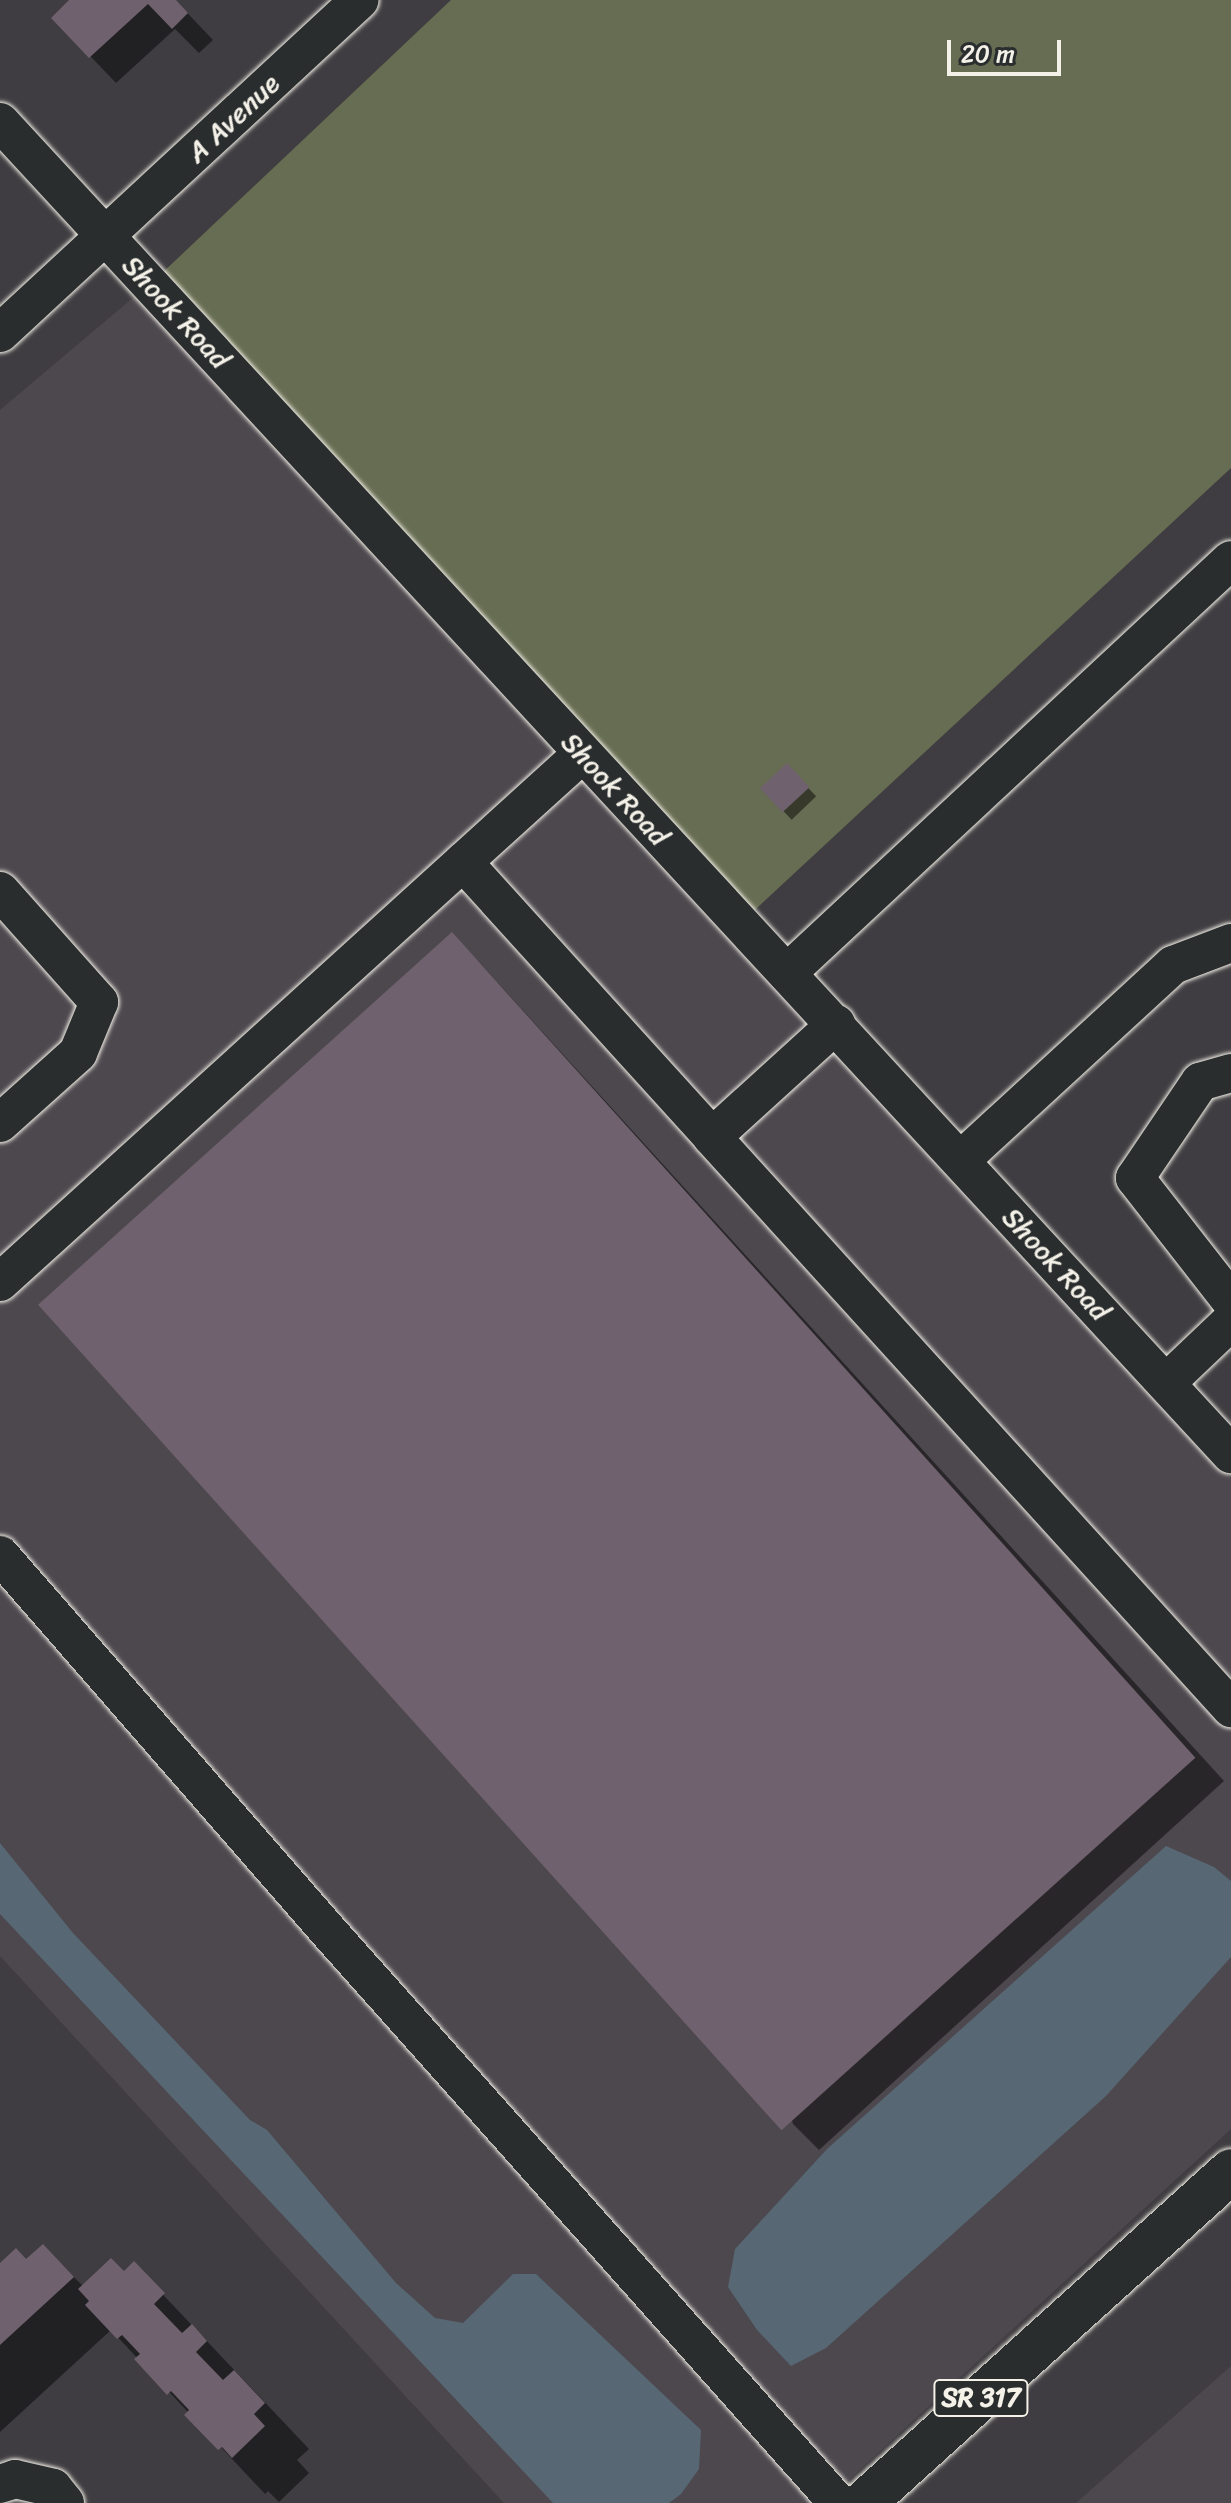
<!DOCTYPE html>
<html>
<head>
<meta charset="utf-8">
<style>
	body { margin:0 }
	#map { position:relative; width:1231px; height:2503px; overflow:hidden; background:#3f3d41; font-family:Sriracha,sans-serif }
	div>[style] { position:absolute }
	[style*='--x'] { left:calc(var(--x)*1px); top:calc(var(--y)*1px); width:calc(var(--w)*1px); rotate:calc(var(--a)*1deg) }
	.built>* { inset:0; background:#4d484e }
	.green>* { inset:0; background:#676d52 }
	.water>* { inset:0; background:#576774 }
	.shadow>* { inset:0; background:#0007; transform-origin:0 0 }
	.building>* { inset:0; background:#6f616e; transform-origin:0 0 }
	.roads { filter:drop-shadow(0 0 2px #f4f1e8) drop-shadow(0 0 2px #f4f1e8) }
	.minor>* { height:38px; margin:-19px; padding:0 19px; transform-origin:19px; border-radius:19px; background:#2a2d2e }
	.major>* { height:44px; margin:-22px; padding:0 22px; transform-origin:22px; border-radius:22px; background:#2a2d2e }
	span { translate:-50% -50%; white-space:nowrap; text-align:center; line-height:1.15; -webkit-text-stroke:8px #2a2d2e; paint-order:stroke }
	.shield-label span { padding:2px 6px; background:#2a2d2e; border:2px solid; border-radius:6px; -webkit-text-stroke-width:0 }
	.shield-label { font-size:26px; color:#f4f1e8; font-weight:700 }
	.street-label { font-size:28px; color:#f4f1e8 }
	.scale { position:absolute; left:947px; top:40px; width:114px; height:36px; box-sizing:border-box; border:4px solid #f4f1e8; border-top:0; padding-left:10px; font-size:24px; line-height:28px; white-space:nowrap; color:#f4f1e8; -webkit-text-stroke:6px #2a2d2e; paint-order:stroke }
</style>
</head>
<body>
<div id="map">
	<div class="built">
		<i style="clip-path:polygon(160px 275px,731px 932px,1231px 1479px,1231px 2129px,823px 2503px,504px 2503px,0 1956px,0 410px)"></i>
		<i style="clip-path:polygon(1231px 2366px,1231px 2503px,1076px 2503px)"></i>
	</div>
	<div class="green">
		<i style="clip-path:polygon(451px 0,1231px 0,1231px 468px,731px 932px,160px 275px)"></i>
	</div>
	<div class="water">
		<i style="clip-path:polygon(0 1843px,73px 1933px,250px 2120px,267px 2130px,396px 2283px,435px 2318px,463px 2323px,513px 2274px,536px 2274px,701px 2430px,699px 2469px,681px 2494px,669px 2503px,553px 2503px,0 1914px)"></i>
		<i style="clip-path:polygon(1166px 1846px,1214px 1867px,1231px 1881px,1231px 1957px,1106px 2096px,826px 2348px,791px 2366px,757px 2330px,728px 2287px,735px 2249px,827px 2149px)"></i>
	</div>
	<div class="shadow">
		<i style="clip-path:polygon(72px 0,175px 0,213px 40px,199px 53px,175px 29px,116px 83px,54px 18px)"></i>
		<i style="left:787px;top:766px;width:42px;height:34px;rotate:46deg"></i>
		<i style="clip-path:polygon(478px 961px,1224px 1781px,819px 2150px,793px 2124px)"></i>
		<i style="clip-path:polygon(43px 2247px,84px 2287px,124px 2273px,134px 2264px,309px 2449px,297px 2460px,309px 2473px,279px 2502px,268px 2491px,265px 2494px,111px 2330px,0 2432px,0 2266px,27px 2262px)"></i>
	</div>
	<div class="building">
		<i style="clip-path:polygon(69px 0,176px 0,188px 13px,172px 29px,148px 4px,89px 58px,51px 18px)"></i>
		<i style="left:787px;top:763px;width:33px;height:37px;rotate:47deg"></i>
		<i style="left:452px;top:932px;width:1111px;height:557px;rotate:48deg"></i>
		<i style="clip-path:polygon(43px 2244px,74px 2277px,0 2345px,0 2263px,16px 2248px,26px 2259px)"></i>
		<i style="clip-path:polygon(111px 2258px,124px 2271px,134px 2261px,165px 2293px,154px 2304px,182px 2333px,192px 2324px,207px 2341px,196px 2352px,223px 2380px,234px 2370px,265px 2403px,254px 2414px,265px 2426px,232px 2458px,222px 2447px,218px 2450px,184px 2415px,189px 2410px,171px 2391px,167px 2395px,134px 2359px,140px 2354px,122px 2335px,117px 2339px,85px 2305px,89px 2301px,78px 2289px)"></i>
	</div>
	<div class="roads">
		<div class="minor">
			<i style="--x:0;--y:122;--w:1814;--a:47.26"></i>
			<i style="--x:0;--y:333;--w:490;--a:-42.8"></i>
			<i style="--x:463;--y:862;--w:371;--a:47.8"></i>
			<i style="--x:712;--y:1137;--w:168;--a:-42.3"></i>
			<i style="--x:0;--y:891;--w:149;--a:48.3"></i>
			<i style="--x:99;--y:1002;--w:55;--a:112.4"></i>
			<i style="--x:78;--y:1053;--w:105;--a:138.1"></i>
			<i style="--x:787;--y:973;--w:606;--a:-42.93"></i>
			<i style="--x:1231;--y:1073;--w:32;--a:164"></i>
			<i style="--x:1200;--y:1082;--w:116;--a:124.1"></i>
			<i style="--x:1135;--y:1178;--w:156;--a:52"></i>
			<i style="--x:712;--y:1137;--w:772;--a:47.73"></i>
			<i style="--x:961;--y:1160;--w:288;--a:-42.6"></i>
			<i style="--x:1173;--y:965;--w:62;--a:-20.8"></i>
			<i style="--x:0;--y:1282;--w:786;--a:-42.21"></i>
			<i style="--x:1166;--y:1383;--w:90;--a:-43.6"></i>
			<i style="--x:0;--y:1555;--w:500;--a:48.89"></i>
			<i style="--x:329;--y:1932;--w:765;--a:48.29"></i>
			<i style="--x:0;--y:2484;--w:16;--a:-18"></i>
			<i style="--x:15;--y:2479;--w:39;--a:13"></i>
			<i style="--x:53;--y:2488;--w:19;--a:51"></i>
		</div>
		<div class="major">
			<i style="--x:864;--y:2503;--w:495;--a:-42.1"></i>
		</div>
	</div>
	<div class="shield-label">
		<span style="left:981px;top:2398px">SR 317</span>
	</div>
	<div class="street-label">
		<span style="left:233px;top:118px;rotate:-43deg">A Avenue</span>
		<span style="left:176px;top:312px;rotate:47deg">Shook Road</span>
		<span style="left:615px;top:789px;rotate:47deg">Shook Road</span>
		<span style="left:1056px;top:1264px;rotate:47deg">Shook Road</span>
	</div>
	<div class="scale">20 m</div>
</div>
</body>
</html>
